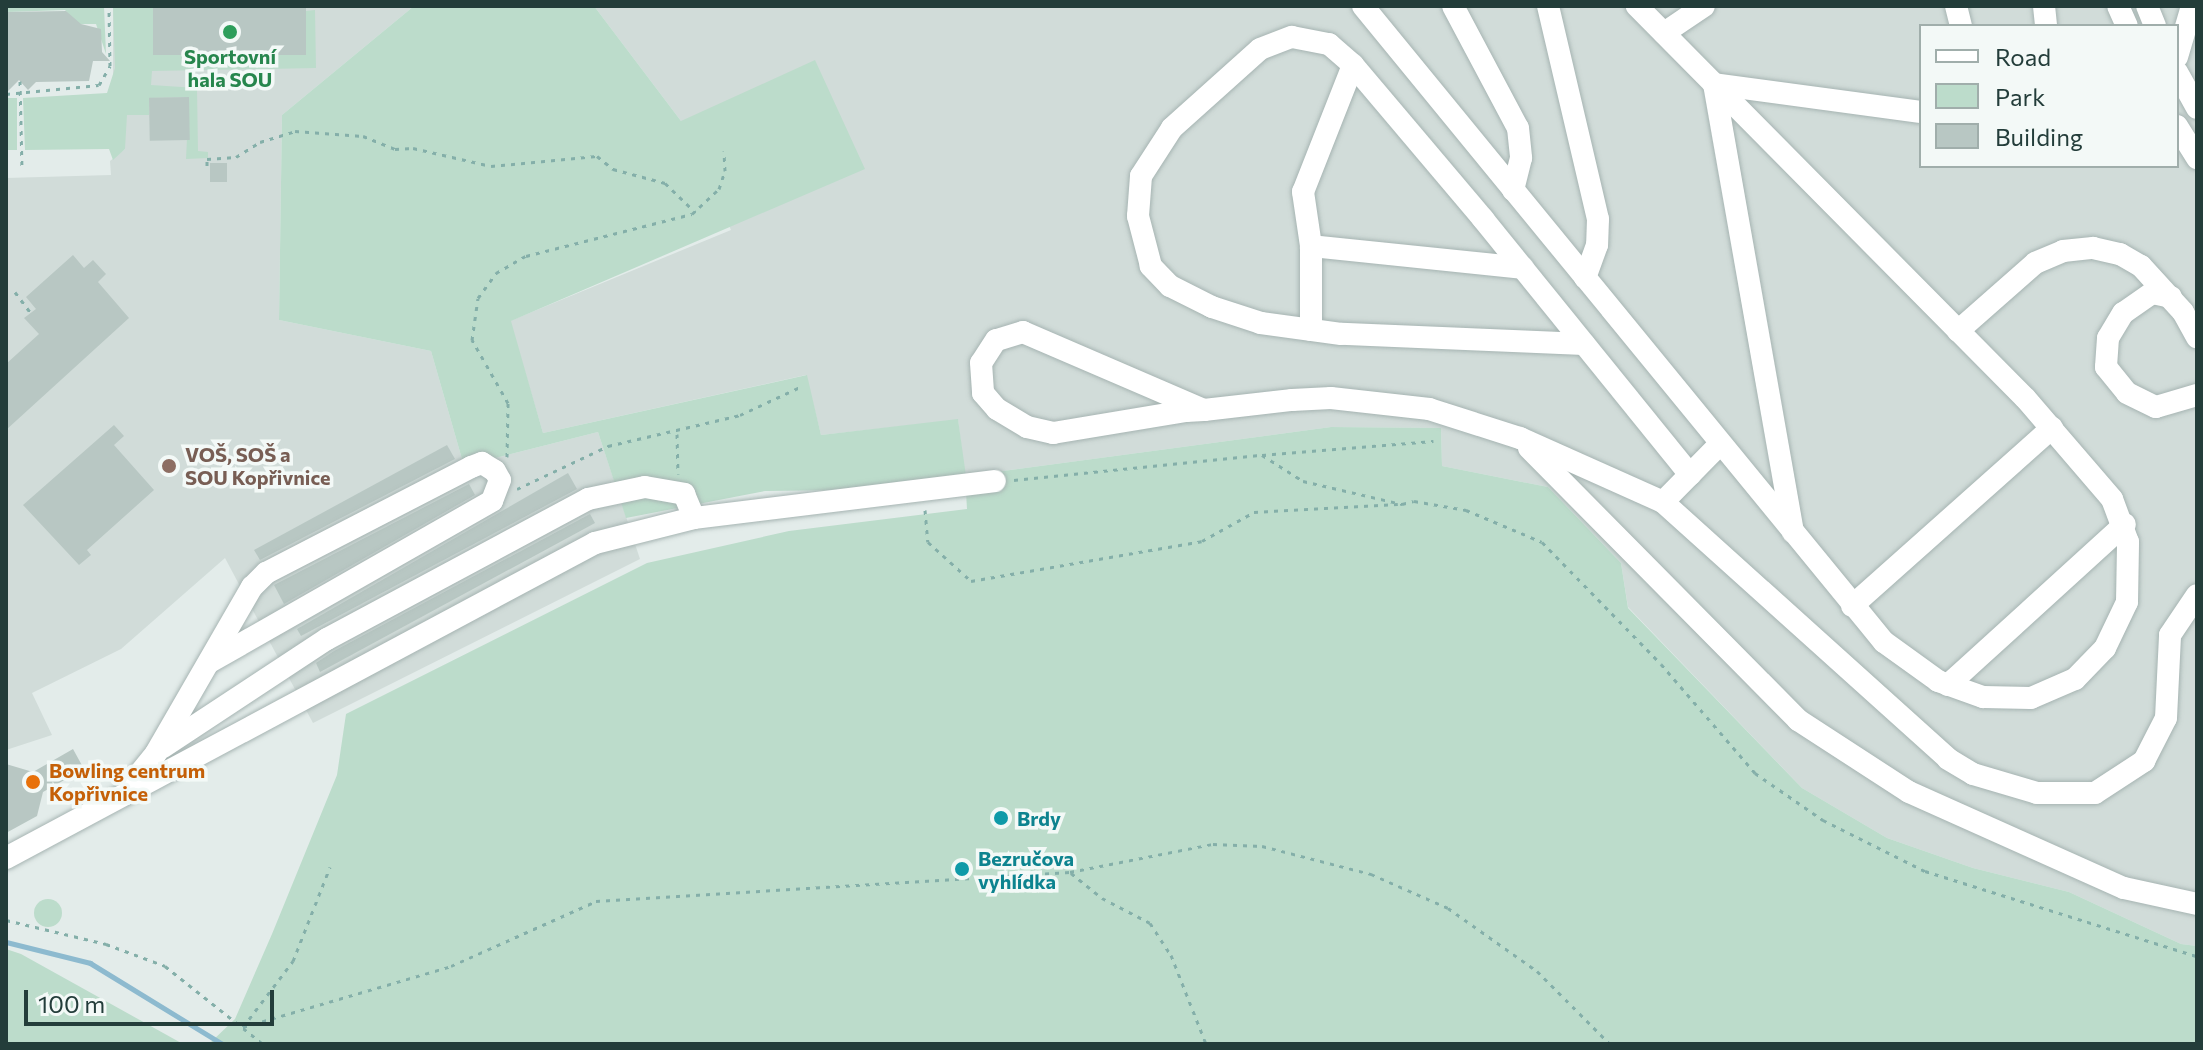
<!DOCTYPE html>
<html>
<head>
<meta charset="utf-8">
<style>
	body { margin:0 }
	#map { position:relative; width:2203px; height:1050px; overflow:hidden; background:#e3ecea; font-family:Commissioner,sans-serif }
	div>[style] { position:absolute }
	[style*='--x'] { left:calc(var(--x)*1px); top:calc(var(--y)*1px); width:calc(var(--w)*1px); rotate:calc(var(--a)*1deg) }
	.built>* { inset:0; background:#d1dcd9 }
	.green>* { inset:0; background:#bcdccb; transform-origin:0 0 }
	.round { border-radius:50% }
	.stream>* { height:5px; margin:-2.5px; padding:0 2.5px; transform-origin:2.5px; border-radius:2.5px; background:#8dbacf }
	.building>* { inset:0; background:#b8c7c3; transform-origin:0 0 }
	.path>* { height:3px; margin-top:-1.5px; transform-origin:0; background:repeating-linear-gradient(90deg,#84afa9 0 4px,transparent 0 10px) }
	.roads { filter:drop-shadow(0 0 2px #a6b4b2) drop-shadow(0 0 2px #a6b4b2) }
	.minor>* { height:22px; margin:-11px; padding:0 11px; transform-origin:11px; border-radius:11px; background:#fff }
	.dots>* { width:22px; height:22px; translate:-50% -50%; box-sizing:border-box; border:4px solid #f3f9f7; border-radius:50% }
	span { translate:-50% -50%; white-space:nowrap; text-align:center; line-height:1.15; -webkit-text-stroke:7px #f3f9f7; paint-order:stroke }
	.leisure-label { font-size:20px; color:#27864d; font-weight:700 }
	.education-label { font-size:20px; color:#785e54; font-weight:700 }
	.left { translate:0 -50%; text-align:left }
	.food-label { font-size:20px; color:#c56008; font-weight:700 }
	.culture-label { font-size:20px; color:#0d838f; font-weight:700 }
	.frame { position:absolute; inset:0; border:8px solid #233d3a; pointer-events:none }
	.legend { position:absolute; left:1919px; top:24px; width:260px; height:144px; box-sizing:border-box; background:#f3f9f7; border:2px solid #a0aeab; margin:0; padding:10px 14px; list-style:none; font-size:24px; color:#233d3a }
	.legend li { display:flex; align-items:center; gap:16px; height:40px }
	.legend b { width:40px; border:2px solid #a0aeab }
	.scale { position:absolute; left:24px; top:990px; width:250px; height:36px; box-sizing:border-box; border:4px solid #233d3a; border-top:0; padding-left:10px; font-size:24px; line-height:28px; white-space:nowrap; color:#233d3a; -webkit-text-stroke:6px #f3f9f7; paint-order:stroke }
</style>
</head>
<body>
<div id="map">
	<div class="built">
		<i style="clip-path:polygon(113px 6px,414px 6px,282px 115px,279px 320px,431px 351px,464px 466px,598px 432px,640px 559px,313px 723px,225px 558px,121px 649px,32px 693px,52px 735px,6px 750px,6px 178px,111px 175px,110px 161px,125px 149px,113px 81px)"></i>
		<i style="clip-path:polygon(evenodd,594px 6px,2197px 6px,2197px 946px,2181px 944px,2069px 892px,1973px 868px,1887px 838px,1802px 788px,1628px 607px,1621px 563px,1548px 487px,1442px 466px,1441px 428px,1331px 427px,965px 476px,958px 420px,821px 435px,806px 375px,543px 433px,510px 321px,731px 230px,681px 121px,594px 6px,1921px 26px,2177px 26px,2177px 166px,1921px 166px,1921px 26px)"></i>
	</div>
	<div class="green">
		<i style="clip-path:polygon(6px 6px,104px 6px,106px 54px,96px 24px,77px 24px,65px 10px,7px 12px)"></i>
		<i style="clip-path:polygon(113px 6px,153px 6px,154px 55px,306px 53px,306px 11px,315px 10px,316px 68px,152px 71px,151px 85px,197px 88px,198px 151px,208px 152px,208px 158px,186px 159px,189px 97px,149px 98px,149px 115px,127px 115px,125px 149px,113px 160px,109px 149px,25px 150px,23px 98px,107px 93px,115px 68px)"></i>
		<i style="clip-path:polygon(414px 6px,594px 6px,681px 121px,815px 60px,865px 169px,511px 321px,543px 433px,807px 375px,821px 435px,958px 419px,966px 476px,1331px 427px,1441px 428px,1442px 466px,1548px 487px,1621px 563px,1628px 608px,1802px 788px,1887px 838px,1973px 868px,2069px 892px,2181px 944px,2197px 946px,2197px 1044px,209px 1044px,235px 1019px,272px 934px,337px 775px,346px 714px,647px 563px,789px 531px,967px 509px,965px 476px,846px 490px,765px 491px,626px 518px,598px 432px,464px 466px,431px 351px,279px 320px,282px 115px)"></i>
		<i style="left:6px;top:98px;width:11px;height:52px"></i>
		<i class="round" style="left:34px;top:899px;width:28px;height:28px"></i>
		<i style="clip-path:polygon(6px 949px,21px 954px,183px 1044px,6px 1044px)"></i>
	</div>
	<div class="stream">
		<i style="--x:6;--y:942;--w:87;--a:14"></i>
		<i style="--x:90;--y:963;--w:155;--a:31.5"></i>
	</div>
	<div class="building">
		<i style="left:153px;top:6px;width:153px;height:49px"></i>
		<i style="clip-path:polygon(66px 11px,81px 24px,101px 29px,102px 52px,110px 61px,93px 61px,89px 81px,36px 82px,28px 90px,19px 80px,6px 93px,6px 12px)"></i>
		<i style="left:189px;top:97px;width:43px;height:40px;rotate:89deg"></i>
		<i style="left:227px;top:163px;width:19px;height:17px;rotate:90deg"></i>
		<i style="clip-path:polygon(73px 255px,84px 268px,93px 260px,106px 274px,98px 282px,129px 318px,6px 430px,6px 364px,39px 334px,24px 318px,36px 309px,26px 297px)"></i>
		<i style="clip-path:polygon(114px 425px,124px 436px,114px 445px,154px 490px,87px 550px,91px 555px,79px 565px,23px 505px)"></i>
		<i style="clip-path:polygon(447px 445px,455px 459px,260px 560px,254px 550px)"></i>
		<i style="clip-path:polygon(568px 473px,577px 489px,301px 636px,297px 629px)"></i>
		<i style="clip-path:polygon(469px 484px,475px 495px,284px 604px,274px 585px)"></i>
		<i style="clip-path:polygon(590px 514px,595px 523px,320px 672px,316px 663px,334px 651px)"></i>
		<i style="clip-path:polygon(73px 749px,84px 769px,43px 792px,37px 816px,6px 833px,6px 764px,33px 772px)"></i>
	</div>
	<div class="path">
		<i style="--x:20;--y:81;--w:89;--a:88.7"></i>
		<i style="--x:6;--y:94;--w:93;--a:-5.5"></i>
		<i style="--x:99;--y:85;--w:22;--a:-60"></i>
		<i style="--x:110;--y:66;--w:60;--a:-91"></i>
		<i style="--x:207;--y:166;--w:7;--a:-90"></i>
		<i style="--x:207;--y:159;--w:29;--a:-4"></i>
		<i style="--x:236;--y:157;--w:28;--a:-32"></i>
		<i style="--x:260;--y:142;--w:37;--a:-17"></i>
		<i style="--x:295;--y:131;--w:68;--a:4.2"></i>
		<i style="--x:363;--y:136;--w:35;--a:22"></i>
		<i style="--x:395;--y:149;--w:18;--a:-3"></i>
		<i style="--x:413;--y:148;--w:80;--a:13"></i>
		<i style="--x:491;--y:166;--w:106;--a:-5.4"></i>
		<i style="--x:597;--y:156;--w:21;--a:39"></i>
		<i style="--x:613;--y:169;--w:54;--a:15.1"></i>
		<i style="--x:665;--y:183;--w:42;--a:44"></i>
		<i style="--x:15;--y:292;--w:26;--a:53"></i>
		<i style="--x:677;--y:434;--w:40;--a:88.6"></i>
		<i style="--x:1262;--y:455;--w:172;--a:-4.7"></i>
		<i style="--x:507;--y:457;--w:54;--a:-88.9"></i>
		<i style="--x:508;--y:403;--w:73;--a:-119.7"></i>
		<i style="--x:472;--y:340;--w:42;--a:-81.9"></i>
		<i style="--x:478;--y:298;--w:31;--a:-54"></i>
		<i style="--x:496;--y:273;--w:34;--a:-30"></i>
		<i style="--x:526;--y:256;--w:171;--a:-14.2"></i>
		<i style="--x:692;--y:214;--w:37;--a:-43"></i>
		<i style="--x:719;--y:189;--w:19;--a:-72"></i>
		<i style="--x:725;--y:171;--w:20;--a:-93"></i>
		<i style="--x:1014;--y:480;--w:249;--a:-5.8"></i>
		<i style="--x:1262;--y:455;--w:49;--a:32.4"></i>
		<i style="--x:1303;--y:481;--w:102;--a:13.1"></i>
		<i style="--x:1402;--y:504;--w:12;--a:-14"></i>
		<i style="--x:1414;--y:501;--w:53;--a:9.8"></i>
		<i style="--x:1466;--y:510;--w:82;--a:22.8"></i>
		<i style="--x:1542;--y:542;--w:170;--a:45.7"></i>
		<i style="--x:1661;--y:664;--w:144;--a:49.2"></i>
		<i style="--x:1755;--y:773;--w:83;--a:34.7"></i>
		<i style="--x:1823;--y:820;--w:114;--a:26.6"></i>
		<i style="--x:1925;--y:871;--w:285;--a:17.4"></i>
		<i style="--x:517;--y:489;--w:101;--a:-25.3"></i>
		<i style="--x:608;--y:446;--w:136;--a:-13.2"></i>
		<i style="--x:740;--y:415;--w:66;--a:-25"></i>
		<i style="--x:925;--y:510;--w:32;--a:85"></i>
		<i style="--x:928;--y:542;--w:58;--a:42.2"></i>
		<i style="--x:971;--y:581;--w:234;--a:-9.8"></i>
		<i style="--x:1202;--y:541;--w:60;--a:-29.1"></i>
		<i style="--x:1254;--y:512;--w:144;--a:-3.2"></i>
		<i style="--x:1071;--y:873;--w:40;--a:39"></i>
		<i style="--x:1102;--y:898;--w:54;--a:27.5"></i>
		<i style="--x:1150;--y:923;--w:38;--a:57"></i>
		<i style="--x:1171;--y:955;--w:96;--a:68.5"></i>
		<i style="--x:6;--y:920;--w:103;--a:13.5"></i>
		<i style="--x:106;--y:944;--w:63;--a:20.4"></i>
		<i style="--x:165;--y:966;--w:125;--a:38.5"></i>
		<i style="--x:243;--y:1027;--w:217;--a:-16.3"></i>
		<i style="--x:451;--y:966;--w:159;--a:-24.1"></i>
		<i style="--x:596;--y:901;--w:475;--a:-3.5"></i>
		<i style="--x:1070;--y:872;--w:146;--a:-11.1"></i>
		<i style="--x:1213;--y:844;--w:49;--a:2.3"></i>
		<i style="--x:1262;--y:846;--w:113;--a:14.4"></i>
		<i style="--x:1371;--y:874;--w:84;--a:23.8"></i>
		<i style="--x:1448;--y:908;--w:109;--a:35.3"></i>
		<i style="--x:1537;--y:971;--w:103;--a:45"></i>
		<i style="--x:243;--y:1027;--w:83;--a:-52.9"></i>
		<i style="--x:293;--y:961;--w:101;--a:-68.5"></i>
	</div>
	<div class="roads">
		<div class="minor">
			<i style="--x:1363;--y:6;--w:822;--a:50.68"></i>
			<i style="--x:1884;--y:642;--w:67;--a:35.8"></i>
			<i style="--x:1938;--y:681;--w:48;--a:19.6"></i>
			<i style="--x:1983;--y:697;--w:48;--a:1.2"></i>
			<i style="--x:2031;--y:698;--w:48;--a:-23.4"></i>
			<i style="--x:2075;--y:679;--w:43;--a:-45.9"></i>
			<i style="--x:2105;--y:648;--w:51;--a:-64.4"></i>
			<i style="--x:2127;--y:602;--w:60;--a:-89"></i>
			<i style="--x:2128;--y:542;--w:46;--a:-110.4"></i>
			<i style="--x:2112;--y:499;--w:133;--a:-130.7"></i>
			<i style="--x:2025;--y:398;--w:552;--a:-134.71"></i>
			<i style="--x:1453;--y:6;--w:138;--a:62"></i>
			<i style="--x:1518;--y:128;--w:30;--a:84"></i>
			<i style="--x:1521;--y:158;--w:33;--a:104"></i>
			<i style="--x:1548;--y:6;--w:219;--a:76.8"></i>
			<i style="--x:1598;--y:219;--w:26;--a:92"></i>
			<i style="--x:1597;--y:245;--w:35;--a:110"></i>
			<i style="--x:1956;--y:6;--w:21;--a:76"></i>
			<i style="--x:2044;--y:6;--w:20;--a:84"></i>
			<i style="--x:2118;--y:6;--w:22;--a:66"></i>
			<i style="--x:2147;--y:6;--w:22;--a:68"></i>
			<i style="--x:1664;--y:33;--w:48;--a:-34"></i>
			<i style="--x:2177;--y:57;--w:53;--a:-73.6"></i>
			<i style="--x:2177;--y:72;--w:41;--a:60.9"></i>
			<i style="--x:2177;--y:126;--w:38;--a:58"></i>
			<i style="--x:1311;--y:246;--w:213;--a:5.9"></i>
			<i style="--x:2171;--y:297;--w:19;--a:-168"></i>
			<i style="--x:2152;--y:293;--w:35;--a:145"></i>
			<i style="--x:2123;--y:313;--w:29;--a:121"></i>
			<i style="--x:2108;--y:338;--w:29;--a:94"></i>
			<i style="--x:2106;--y:367;--w:33;--a:51"></i>
			<i style="--x:2127;--y:393;--w:32;--a:26"></i>
			<i style="--x:2156;--y:407;--w:43;--a:-16.3"></i>
			<i style="--x:1311;--y:330;--w:84;--a:-90"></i>
			<i style="--x:1311;--y:246;--w:55;--a:-98.4"></i>
			<i style="--x:1303;--y:192;--w:136;--a:-68.5"></i>
			<i style="--x:1958;--y:331;--w:103;--a:-41.4"></i>
			<i style="--x:2035;--y:263;--w:30;--a:-23"></i>
			<i style="--x:2063;--y:251;--w:30;--a:-6"></i>
			<i style="--x:2093;--y:248;--w:28;--a:13"></i>
			<i style="--x:2120;--y:254;--w:24;--a:30"></i>
			<i style="--x:2141;--y:266;--w:62;--a:47.6"></i>
			<i style="--x:2183;--y:312;--w:29;--a:61"></i>
			<i style="--x:1584;--y:344;--w:243;--a:-177.6"></i>
			<i style="--x:1341;--y:334;--w:81;--a:-172.2"></i>
			<i style="--x:1261;--y:323;--w:52;--a:-161.9"></i>
			<i style="--x:1212;--y:307;--w:47;--a:-153.4"></i>
			<i style="--x:1170;--y:286;--w:28;--a:-134"></i>
			<i style="--x:1151;--y:266;--w:52;--a:-104.6"></i>
			<i style="--x:1138;--y:216;--w:40;--a:-85.7"></i>
			<i style="--x:1141;--y:176;--w:57;--a:-57.1"></i>
			<i style="--x:1172;--y:128;--w:118;--a:-41.9"></i>
			<i style="--x:1260;--y:49;--w:34;--a:-21"></i>
			<i style="--x:1292;--y:37;--w:38;--a:11"></i>
			<i style="--x:1329;--y:44;--w:32;--a:41"></i>
			<i style="--x:1353;--y:65;--w:202;--a:49.8"></i>
			<i style="--x:1483;--y:219;--w:329;--a:51"></i>
			<i style="--x:1204;--y:410;--w:197;--a:-156.7"></i>
			<i style="--x:1023;--y:332;--w:28;--a:163"></i>
			<i style="--x:996;--y:340;--w:27;--a:123"></i>
			<i style="--x:981;--y:363;--w:30;--a:86"></i>
			<i style="--x:983;--y:393;--w:21;--a:49"></i>
			<i style="--x:997;--y:409;--w:35;--a:31"></i>
			<i style="--x:1027;--y:427;--w:27;--a:13"></i>
			<i style="--x:1053;--y:433;--w:135;--a:-9.4"></i>
			<i style="--x:1186;--y:411;--w:18;--a:-3"></i>
			<i style="--x:1204;--y:410;--w:89;--a:-6.5"></i>
			<i style="--x:1292;--y:400;--w:39;--a:-3"></i>
			<i style="--x:1331;--y:398;--w:99;--a:6.4"></i>
			<i style="--x:1429;--y:409;--w:96;--a:17.7"></i>
			<i style="--x:1520;--y:438;--w:157;--a:24.1"></i>
			<i style="--x:1663;--y:502;--w:384;--a:42"></i>
			<i style="--x:1948;--y:759;--w:29;--a:31"></i>
			<i style="--x:1973;--y:774;--w:67;--a:16.5"></i>
			<i style="--x:2037;--y:793;--w:58;--a:0"></i>
			<i style="--x:2095;--y:793;--w:59;--a:-33.1"></i>
			<i style="--x:2144;--y:761;--w:48;--a:-62.9"></i>
			<i style="--x:2166;--y:718;--w:83;--a:-87.2"></i>
			<i style="--x:2170;--y:635;--w:48;--a:-56"></i>
			<i style="--x:1529;--y:448;--w:383;--a:45.3"></i>
			<i style="--x:1798;--y:720;--w:132;--a:33"></i>
			<i style="--x:1909;--y:792;--w:235;--a:24.1"></i>
			<i style="--x:2124;--y:888;--w:75;--a:12.4"></i>
			<i style="--x:1663;--y:502;--w:81;--a:-45.5"></i>
			<i style="--x:1793;--y:532;--w:455;--a:-100"></i>
			<i style="--x:1714;--y:84;--w:209;--a:7.7"></i>
			<i style="--x:1852;--y:606;--w:268;--a:-41.7"></i>
			<i style="--x:1948;--y:685;--w:239;--a:-42.3"></i>
			<i style="--x:163;--y:747;--w:196;--a:-33.4"></i>
			<i style="--x:327;--y:639;--w:296;--a:-28.2"></i>
			<i style="--x:588;--y:499;--w:58;--a:-11.9"></i>
			<i style="--x:645;--y:487;--w:40;--a:10"></i>
			<i style="--x:684;--y:494;--w:26;--a:67"></i>
			<i style="--x:132;--y:783;--w:38;--a:-51"></i>
			<i style="--x:156;--y:753;--w:192;--a:-60"></i>
			<i style="--x:252;--y:587;--w:20;--a:-45"></i>
			<i style="--x:266;--y:573;--w:231;--a:-27.3"></i>
			<i style="--x:471;--y:467;--w:12;--a:-20"></i>
			<i style="--x:482;--y:463;--w:15;--a:32"></i>
			<i style="--x:495;--y:471;--w:10;--a:61"></i>
			<i style="--x:500;--y:480;--w:22;--a:111"></i>
			<i style="--x:492;--y:501;--w:325;--a:150.3"></i>
			<i style="--x:6;--y:858;--w:668;--a:-28.14"></i>
			<i style="--x:595;--y:543;--w:102;--a:-14.2"></i>
			<i style="--x:694;--y:518;--w:303;--a:-7"></i>
		</div>
	</div>
	<div class="dots">
		<i style="left:230px;top:32px;background:#2e9e5b"></i>
		<i style="left:169px;top:466px;background:#8d6e63"></i>
		<i style="left:33px;top:782px;background:#e8710a"></i>
		<i style="left:1001px;top:818px;background:#0f9aa8"></i>
		<i style="left:962px;top:869px;background:#0f9aa8"></i>
	</div>
	<div class="leisure-label">
		<span style="left:230px;top:68px">Sportovní<br>hala SOU</span>
	</div>
	<div class="education-label">
		<span class="left" style="left:185px;top:466px">VOŠ, SOŠ a<br>SOU Kopřivnice</span>
	</div>
	<div class="food-label">
		<span class="left" style="left:49px;top:782px">Bowling centrum<br>Kopřivnice</span>
	</div>
	<div class="culture-label">
		<span class="left" style="left:1017px;top:818px">Brdy</span>
		<span class="left" style="left:978px;top:870px">Bezručova<br>vyhlídka</span>
	</div>
	<div class="frame"></div>
	<ul class="legend">
	<li><b style="height:10px;background:#fff"></b>Road</li>
	<li><b style="height:22px;background:#bcdccb"></b>Park</li>
	<li><b style="height:22px;background:#b8c7c3"></b>Building</li>
	</ul>
	<div class="scale">100 m</div>
</div>
</body>
</html>
